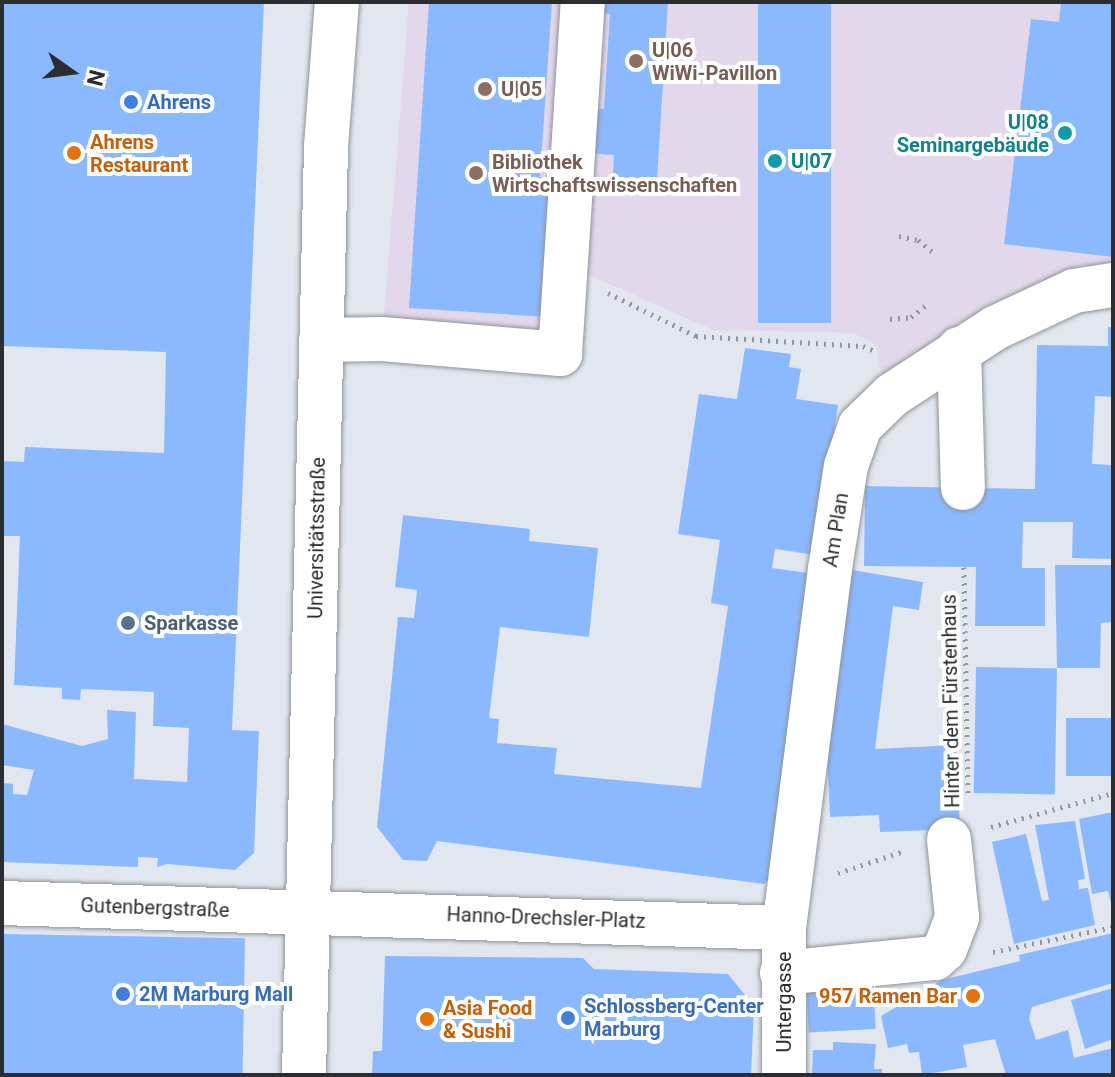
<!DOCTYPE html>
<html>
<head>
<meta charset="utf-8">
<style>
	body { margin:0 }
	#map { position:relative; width:1115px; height:1077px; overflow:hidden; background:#e2e7ef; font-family:Roboto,sans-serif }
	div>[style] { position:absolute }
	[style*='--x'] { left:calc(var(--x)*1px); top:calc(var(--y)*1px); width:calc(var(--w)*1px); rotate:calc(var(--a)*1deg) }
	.education>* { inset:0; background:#e3d7eb }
	.building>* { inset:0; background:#8bb9ff; transform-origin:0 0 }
	.path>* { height:5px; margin-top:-2.5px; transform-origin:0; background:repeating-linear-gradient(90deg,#93979d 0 2px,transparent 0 8px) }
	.roads { filter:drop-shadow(0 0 2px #8e939a) drop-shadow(0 0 2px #8e939a) }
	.minor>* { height:44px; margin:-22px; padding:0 22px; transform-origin:22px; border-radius:22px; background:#fff }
	.major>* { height:44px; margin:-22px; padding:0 22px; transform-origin:22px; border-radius:22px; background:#fff }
	.dots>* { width:22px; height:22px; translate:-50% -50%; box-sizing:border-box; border:4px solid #fff; border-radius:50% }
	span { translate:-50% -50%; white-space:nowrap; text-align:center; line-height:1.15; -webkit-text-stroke:8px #fff; paint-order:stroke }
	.education-label { font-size:20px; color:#785e54; font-weight:700 }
	.left { translate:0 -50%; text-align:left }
	.shop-label { font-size:20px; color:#366cbe; font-weight:700 }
	.culture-label { font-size:20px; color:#0d838f; font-weight:700 }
	.right { translate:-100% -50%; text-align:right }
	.food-label { font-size:20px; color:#c56008; font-weight:700 }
	.street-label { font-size:20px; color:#2b2d30 }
	.service-label { font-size:20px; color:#4e5e75; font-weight:700 }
	.frame { position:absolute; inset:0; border:4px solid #2b2d30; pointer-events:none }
	.north { position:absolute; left:32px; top:32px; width:80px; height:80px; -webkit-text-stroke:6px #fff; paint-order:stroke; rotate:104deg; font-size:22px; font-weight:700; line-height:32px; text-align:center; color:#2b2d30 }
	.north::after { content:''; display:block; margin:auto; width:28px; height:36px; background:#2b2d30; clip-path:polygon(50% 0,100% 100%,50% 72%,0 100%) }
</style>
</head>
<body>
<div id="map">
	<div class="education">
		<i style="clip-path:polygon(409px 2px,1113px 2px,1113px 279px,884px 390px,876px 345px,854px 333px,713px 330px,578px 270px,571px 361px,382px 339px)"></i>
	</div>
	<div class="building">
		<i style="clip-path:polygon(2px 2px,264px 2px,232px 730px,259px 731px,254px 853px,235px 870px,167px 864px,157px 867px,158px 858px,138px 857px,138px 867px,2px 862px,2px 783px,13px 784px,13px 794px,27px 795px,34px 770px,2px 765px,2px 724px,82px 746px,108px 739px,107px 710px,136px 712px,134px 779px,187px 782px,189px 728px,153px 726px,154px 692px,81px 689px,80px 700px,62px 699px,62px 688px,14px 685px,20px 536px,2px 536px,2px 461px,24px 462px,25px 447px,164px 453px,166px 352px,2px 346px)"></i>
		<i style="clip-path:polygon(429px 2px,552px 2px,540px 177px,556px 178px,547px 317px,409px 308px)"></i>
		<i style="clip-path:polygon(600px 2px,668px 2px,656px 196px,612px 194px,614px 155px,588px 153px,590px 109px,604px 109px,610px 14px,599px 13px)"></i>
		<i style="left:758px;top:2px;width:73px;height:321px"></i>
		<i style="clip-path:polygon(1061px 2px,1113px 2px,1113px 257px,1004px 244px,1031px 19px,1059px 22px)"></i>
		<i style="clip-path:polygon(1108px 327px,1113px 327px,1113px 397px,1095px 396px,1092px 464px,1113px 465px,1113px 559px,1072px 558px,1073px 522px,1023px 522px,1022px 568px,1045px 568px,1045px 626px,975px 626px,976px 567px,864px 566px,865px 486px,1035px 489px,1037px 345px,1108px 346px)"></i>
		<i style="clip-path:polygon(745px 348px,791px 354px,789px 367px,801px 369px,796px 399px,838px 405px,816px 555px,775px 549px,772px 568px,815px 574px,769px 879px,764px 884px,437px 841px,427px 861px,403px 860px,377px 827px,398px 617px,414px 618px,417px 590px,395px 587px,403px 515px,530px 529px,529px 541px,598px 548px,589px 637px,500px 627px,489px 718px,499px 719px,497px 743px,557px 748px,554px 774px,701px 788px,728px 606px,711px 603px,720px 540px,678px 534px,699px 394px,737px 399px)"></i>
		<i style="clip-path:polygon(1055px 565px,1113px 565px,1112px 622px,1101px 623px,1100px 668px,1057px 668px)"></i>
		<i style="clip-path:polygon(846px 569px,923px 582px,919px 610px,893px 606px,875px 749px,956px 745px,960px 829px,880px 832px,879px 815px,830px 817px,827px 751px)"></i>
		<i style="left:976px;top:667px;width:81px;height:126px;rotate:1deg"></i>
		<i style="left:1066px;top:718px;width:47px;height:58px"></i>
		<i style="clip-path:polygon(1113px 812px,1113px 907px,1112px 908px,1108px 891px,1092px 894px,1079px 819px)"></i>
		<i style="clip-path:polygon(1075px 821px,1085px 879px,1078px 880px,1079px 889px,1088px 888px,1095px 925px,1014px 944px,992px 842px,1026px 834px,1042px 901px,1049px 900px,1035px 825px)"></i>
		<i style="clip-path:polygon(1113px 933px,1113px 983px,1032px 1007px,1029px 1018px,1036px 1040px,1068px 1030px,1074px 1058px,1113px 1048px,1113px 1075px,1006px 1075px,995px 1039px,963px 1045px,967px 1067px,922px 1075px,919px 1052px,909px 1053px,907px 1044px,888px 1048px,881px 1016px,942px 980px,1020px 961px,1019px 955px)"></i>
		<i style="left:2px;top:934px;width:243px;height:141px;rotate:1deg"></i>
		<i style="clip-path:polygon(385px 956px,583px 958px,594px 969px,728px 974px,754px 1006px,751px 1075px,372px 1075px,373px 1051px,382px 1051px)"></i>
		<i style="left:873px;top:978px;width:51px;height:67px;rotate:87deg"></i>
		<i style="clip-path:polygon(1113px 988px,1113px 1039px,1085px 1049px,1071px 1000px)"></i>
		<i style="clip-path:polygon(833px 1042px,876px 1044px,874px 1069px,882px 1069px,882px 1075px,812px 1075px,813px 1050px,833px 1050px)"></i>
	</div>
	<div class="path">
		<i style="--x:899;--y:236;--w:19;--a:12"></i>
		<i style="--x:918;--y:240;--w:19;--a:39"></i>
		<i style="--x:608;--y:293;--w:98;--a:26"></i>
		<i style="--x:696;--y:336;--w:167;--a:3.4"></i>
		<i style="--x:863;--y:346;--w:13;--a:23"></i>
		<i style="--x:890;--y:319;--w:21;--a:-5"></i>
		<i style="--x:911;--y:317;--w:23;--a:-38"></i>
		<i style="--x:964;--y:567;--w:231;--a:89"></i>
		<i style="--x:991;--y:827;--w:127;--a:-15.6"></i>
		<i style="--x:838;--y:873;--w:70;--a:-18.4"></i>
		<i style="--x:993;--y:952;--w:123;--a:-11.8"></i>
	</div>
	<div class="roads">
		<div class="minor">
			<i style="--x:321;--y:340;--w:61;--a:-0.9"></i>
			<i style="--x:382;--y:339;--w:179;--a:4.8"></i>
			<i style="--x:560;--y:354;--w:353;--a:-86.3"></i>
			<i style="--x:959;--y:349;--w:139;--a:88.4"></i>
			<i style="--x:2;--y:903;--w:782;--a:1.83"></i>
			<i style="--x:782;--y:973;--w:154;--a:-5.6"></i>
			<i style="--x:935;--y:958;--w:13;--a:-42"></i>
			<i style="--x:945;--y:949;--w:34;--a:-69"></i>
			<i style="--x:957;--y:917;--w:78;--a:-95.9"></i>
			<i style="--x:784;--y:1075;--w:147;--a:-90"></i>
			<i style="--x:784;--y:928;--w:362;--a:-82.7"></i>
			<i style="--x:830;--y:569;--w:104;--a:-81.2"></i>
			<i style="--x:846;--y:466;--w:42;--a:-70.7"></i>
			<i style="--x:860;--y:426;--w:45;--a:-44.1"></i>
			<i style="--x:892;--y:395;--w:123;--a:-33"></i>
			<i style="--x:995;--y:328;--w:87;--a:-25.1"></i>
			<i style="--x:1074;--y:291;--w:39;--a:-9"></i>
		</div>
		<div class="major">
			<i style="--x:304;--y:1075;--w:928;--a:-88.64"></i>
			<i style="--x:326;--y:147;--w:145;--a:-85.7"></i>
		</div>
	</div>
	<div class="dots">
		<i style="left:636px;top:61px;background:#8d6e63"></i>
		<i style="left:485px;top:89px;background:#8d6e63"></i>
		<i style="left:131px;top:102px;background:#3f7fe0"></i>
		<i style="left:1065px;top:133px;background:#0f9aa8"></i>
		<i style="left:74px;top:153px;background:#e8710a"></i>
		<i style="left:775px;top:161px;background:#0f9aa8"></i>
		<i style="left:476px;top:173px;background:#8d6e63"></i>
		<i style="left:128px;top:623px;background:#5c6f8a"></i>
		<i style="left:123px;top:994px;background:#3f7fe0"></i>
		<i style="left:973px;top:996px;background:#e8710a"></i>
		<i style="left:568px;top:1018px;background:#3f7fe0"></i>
		<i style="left:427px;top:1019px;background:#e8710a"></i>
	</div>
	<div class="education-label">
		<span class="left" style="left:652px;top:62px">U|06<br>WiWi-Pavillon</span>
		<span class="left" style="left:501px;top:89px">U|05</span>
		<span class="left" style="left:492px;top:174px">Bibliothek<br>Wirtschaftswissenschaften</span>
	</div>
	<div class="shop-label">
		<span class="left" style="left:147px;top:102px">Ahrens</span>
		<span class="left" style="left:139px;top:994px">2M Marburg Mall</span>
		<span class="left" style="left:584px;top:1018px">Schlossberg-Center<br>Marburg</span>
	</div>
	<div class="culture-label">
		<span class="right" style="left:1049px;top:134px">U|08<br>Seminargebäude</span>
		<span class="left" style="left:791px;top:161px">U|07</span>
	</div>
	<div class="food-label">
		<span class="left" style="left:90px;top:154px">Ahrens<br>Restaurant</span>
		<span class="right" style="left:957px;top:996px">957 Ramen Bar</span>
		<span class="left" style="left:443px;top:1020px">Asia Food<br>&amp; Sushi</span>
	</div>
	<div class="street-label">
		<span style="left:836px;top:530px;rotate:-81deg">Am Plan</span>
		<span style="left:317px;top:538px;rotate:-89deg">Universitätsstraße</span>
		<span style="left:951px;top:701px;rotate:-91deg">Hinter dem Fürstenhaus</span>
		<span style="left:155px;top:908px;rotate:2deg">Gutenbergstraße</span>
		<span style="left:546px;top:918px;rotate:2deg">Hanno-Drechsler-Platz</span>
		<span style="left:784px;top:1002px;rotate:-90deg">Untergasse</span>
	</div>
	<div class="service-label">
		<span class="left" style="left:144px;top:623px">Sparkasse</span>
	</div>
	<div class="frame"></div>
	<div class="north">N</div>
</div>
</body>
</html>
